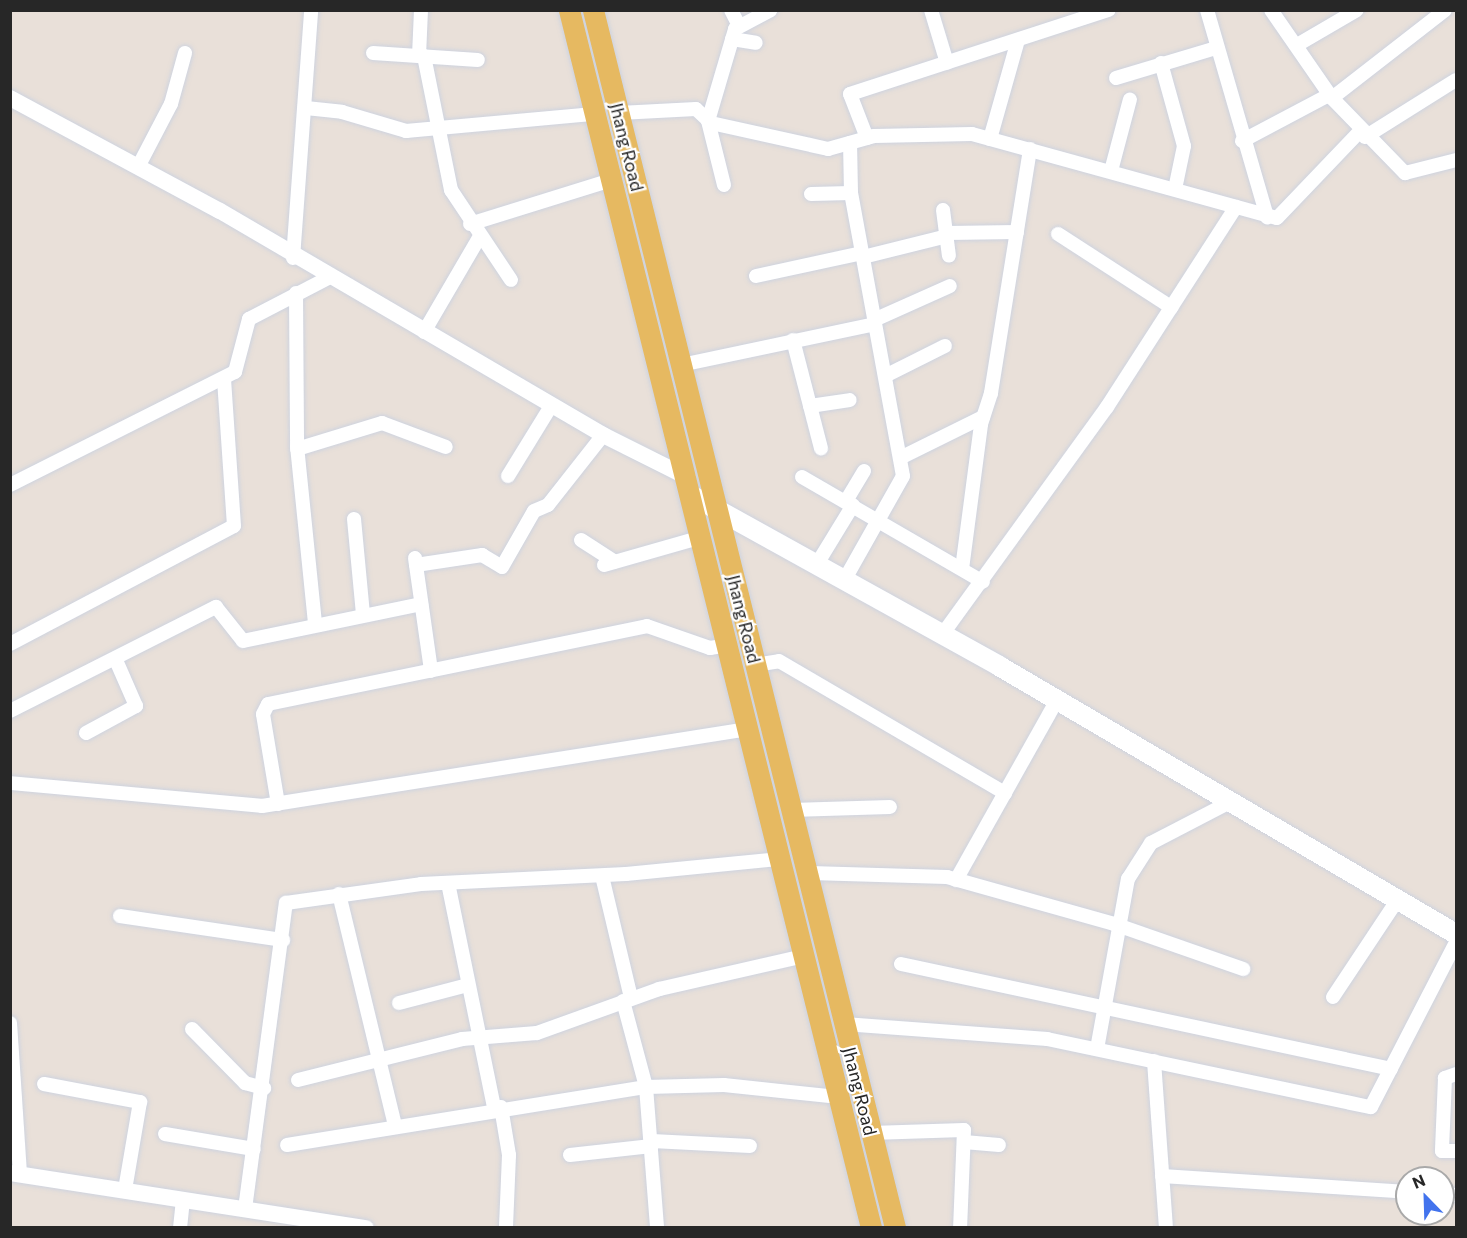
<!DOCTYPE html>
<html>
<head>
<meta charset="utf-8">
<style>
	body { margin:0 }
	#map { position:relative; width:1467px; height:1238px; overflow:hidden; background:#e9e0d9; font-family:Commissioner,sans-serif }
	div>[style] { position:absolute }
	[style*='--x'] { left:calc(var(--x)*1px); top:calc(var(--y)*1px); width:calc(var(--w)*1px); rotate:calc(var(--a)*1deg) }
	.roads { filter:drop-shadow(0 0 2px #ced3df) drop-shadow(0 0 2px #ced3df) }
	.minor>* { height:14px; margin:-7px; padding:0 7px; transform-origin:7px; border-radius:7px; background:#fff }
	.tertiary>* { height:16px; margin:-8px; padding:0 8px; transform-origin:8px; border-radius:8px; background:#fff }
	.secondary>* { height:20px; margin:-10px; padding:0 10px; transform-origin:10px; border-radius:10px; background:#fff }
	.primary>* { height:21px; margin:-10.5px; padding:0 10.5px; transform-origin:10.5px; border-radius:10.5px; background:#e6b961 }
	span { translate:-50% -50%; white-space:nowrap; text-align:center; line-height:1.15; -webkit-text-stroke:4.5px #fff; paint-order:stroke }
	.street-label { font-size:18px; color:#272727 }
	.frame { position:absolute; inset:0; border:12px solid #272727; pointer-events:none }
	.north { position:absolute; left:1395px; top:1166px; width:60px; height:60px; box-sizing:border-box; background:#fff; border:2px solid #a9a9a9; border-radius:50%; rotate:337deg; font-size:16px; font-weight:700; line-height:24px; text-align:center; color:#272727 }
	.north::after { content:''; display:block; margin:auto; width:21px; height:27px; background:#4273ed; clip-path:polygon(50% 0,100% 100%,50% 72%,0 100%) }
</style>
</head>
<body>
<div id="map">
	<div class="roads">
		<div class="minor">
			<i style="--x:731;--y:10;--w:18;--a:63"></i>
			<i style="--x:931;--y:10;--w:55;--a:73.2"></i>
			<i style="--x:1207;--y:10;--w:216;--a:73.8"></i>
			<i style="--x:1271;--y:10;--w:107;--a:55.3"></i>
			<i style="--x:1332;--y:98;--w:105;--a:45.8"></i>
			<i style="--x:1405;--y:173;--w:53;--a:-14.3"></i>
			<i style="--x:732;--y:39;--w:24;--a:9"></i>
			<i style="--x:1297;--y:45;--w:69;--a:-30.3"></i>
			<i style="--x:373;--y:53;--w:105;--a:3.8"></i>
			<i style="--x:419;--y:56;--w:46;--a:-87.5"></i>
			<i style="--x:424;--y:56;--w:137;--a:78.6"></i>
			<i style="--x:451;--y:190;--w:108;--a:56.3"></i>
			<i style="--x:1161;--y:63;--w:86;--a:74.5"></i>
			<i style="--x:1184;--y:146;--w:44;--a:101.8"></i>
			<i style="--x:1116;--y:78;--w:104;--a:-16.7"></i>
			<i style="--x:1332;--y:98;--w:143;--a:-37.9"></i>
			<i style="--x:306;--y:108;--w:36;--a:6"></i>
			<i style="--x:342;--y:112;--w:67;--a:16.5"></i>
			<i style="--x:406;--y:131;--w:189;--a:-5.2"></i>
			<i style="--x:619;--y:113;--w:77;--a:-3"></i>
			<i style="--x:696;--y:109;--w:21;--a:43"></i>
			<i style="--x:711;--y:123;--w:120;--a:12.5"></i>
			<i style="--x:828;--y:149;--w:48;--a:-15.8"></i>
			<i style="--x:874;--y:136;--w:98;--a:-1.2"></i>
			<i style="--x:972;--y:134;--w:316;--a:15.4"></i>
			<i style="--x:1277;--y:218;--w:120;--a:-46.3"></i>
			<i style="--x:1365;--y:137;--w:107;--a:-32.1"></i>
			<i style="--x:867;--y:138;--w:47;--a:-111.1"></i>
			<i style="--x:850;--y:94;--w:272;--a:-18"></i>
			<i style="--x:990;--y:139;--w:103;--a:-74.2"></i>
			<i style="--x:1242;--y:141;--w:98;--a:-27.9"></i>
			<i style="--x:138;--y:167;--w:71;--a:-62.4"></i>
			<i style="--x:171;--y:104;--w:53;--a:-74.6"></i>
			<i style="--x:1111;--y:171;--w:74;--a:-75.2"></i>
			<i style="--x:724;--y:185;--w:66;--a:-104"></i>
			<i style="--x:708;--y:121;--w:96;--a:-73.6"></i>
			<i style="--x:735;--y:29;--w:40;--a:-28"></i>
			<i style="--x:811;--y:194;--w:40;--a:-1.4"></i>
			<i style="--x:943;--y:210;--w:46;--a:82.6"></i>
			<i style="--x:470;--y:224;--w:148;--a:-17.3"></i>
			<i style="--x:947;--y:233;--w:70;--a:-0.8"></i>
			<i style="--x:1058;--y:234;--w:135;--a:32.9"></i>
			<i style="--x:863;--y:257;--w:87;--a:-14"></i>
			<i style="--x:293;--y:258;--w:249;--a:-85.8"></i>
			<i style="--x:756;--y:276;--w:108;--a:-12.2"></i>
			<i style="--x:296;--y:293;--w:153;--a:89.6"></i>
			<i style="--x:297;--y:446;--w:179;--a:84.2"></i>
			<i style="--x:874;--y:320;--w:83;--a:-24.1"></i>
			<i style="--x:424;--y:332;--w:109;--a:-59.7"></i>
			<i style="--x:793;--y:340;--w:112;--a:75.5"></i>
			<i style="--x:681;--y:365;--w:198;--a:-11.9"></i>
			<i style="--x:885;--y:376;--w:67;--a:-26.6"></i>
			<i style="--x:810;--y:406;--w:40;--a:-8.5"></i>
			<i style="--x:297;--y:449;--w:89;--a:-17"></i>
			<i style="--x:382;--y:423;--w:68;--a:20.6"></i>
			<i style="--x:900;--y:458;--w:93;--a:-26.3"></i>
			<i style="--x:508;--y:476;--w:82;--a:-58.4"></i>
			<i style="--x:802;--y:477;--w:209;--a:30.1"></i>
			<i style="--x:10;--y:485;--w:252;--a:-26.7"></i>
			<i style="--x:235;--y:372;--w:55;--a:-75.2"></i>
			<i style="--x:249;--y:319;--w:89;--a:-27.4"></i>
			<i style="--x:846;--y:501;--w:35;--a:-59"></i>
			<i style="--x:354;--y:519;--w:96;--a:84.6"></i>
			<i style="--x:581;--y:540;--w:40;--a:32.9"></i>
			<i style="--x:415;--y:558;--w:114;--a:81.9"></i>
			<i style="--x:817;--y:564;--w:69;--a:-58.6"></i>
			<i style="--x:416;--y:565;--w:67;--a:-8.6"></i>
			<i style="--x:482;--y:555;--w:23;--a:31"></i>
			<i style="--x:502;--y:567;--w:64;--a:-60.3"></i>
			<i style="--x:534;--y:511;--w:15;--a:-23"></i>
			<i style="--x:548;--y:505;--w:89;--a:-51.8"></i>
			<i style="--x:604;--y:565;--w:102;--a:-15.9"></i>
			<i style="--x:962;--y:569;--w:146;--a:-82.5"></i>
			<i style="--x:981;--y:424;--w:33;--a:-72"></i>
			<i style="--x:991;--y:393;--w:247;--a:-80.9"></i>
			<i style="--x:845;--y:579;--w:118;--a:-60.6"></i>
			<i style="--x:903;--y:476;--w:288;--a:-100.4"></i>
			<i style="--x:851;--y:193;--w:50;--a:-91.1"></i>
			<i style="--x:942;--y:635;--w:281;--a:-54.1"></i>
			<i style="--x:1107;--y:407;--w:238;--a:-57.2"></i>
			<i style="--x:10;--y:644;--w:253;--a:-27.8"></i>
			<i style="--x:234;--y:526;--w:147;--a:-93.9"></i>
			<i style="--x:755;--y:665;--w:24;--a:-9"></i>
			<i style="--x:779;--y:661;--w:262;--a:30.3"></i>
			<i style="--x:10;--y:711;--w:231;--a:-26.8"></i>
			<i style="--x:216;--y:607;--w:43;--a:51.5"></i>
			<i style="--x:243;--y:641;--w:182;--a:-11.7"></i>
			<i style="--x:86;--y:733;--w:57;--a:-28.4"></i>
			<i style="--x:136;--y:706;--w:52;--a:-113.6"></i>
			<i style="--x:10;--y:783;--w:253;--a:5.2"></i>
			<i style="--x:262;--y:806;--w:492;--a:-9"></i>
			<i style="--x:278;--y:804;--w:91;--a:-99.5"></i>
			<i style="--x:263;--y:714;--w:11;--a:-63"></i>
			<i style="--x:268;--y:704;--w:387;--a:-11.6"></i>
			<i style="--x:647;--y:626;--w:67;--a:19.2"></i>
			<i style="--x:710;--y:648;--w:18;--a:-9"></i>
			<i style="--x:791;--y:810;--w:99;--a:-1.7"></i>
			<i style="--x:810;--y:873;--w:137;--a:1.7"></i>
			<i style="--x:947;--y:877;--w:173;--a:15.7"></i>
			<i style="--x:1114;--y:924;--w:137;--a:19.2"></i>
			<i style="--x:602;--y:876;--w:125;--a:76.6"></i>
			<i style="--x:956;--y:880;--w:206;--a:-60.7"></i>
			<i style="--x:448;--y:883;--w:230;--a:78.4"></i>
			<i style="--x:339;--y:894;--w:239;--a:76.4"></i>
			<i style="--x:120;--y:916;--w:165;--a:8.4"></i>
			<i style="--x:901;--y:964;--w:501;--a:12.09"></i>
			<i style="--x:1333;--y:997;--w:118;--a:-56.4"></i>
			<i style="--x:623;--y:1001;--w:89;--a:75"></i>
			<i style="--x:646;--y:1087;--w:141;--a:85.5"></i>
			<i style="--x:399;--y:1003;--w:71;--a:-14.6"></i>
			<i style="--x:10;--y:1023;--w:151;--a:86.2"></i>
			<i style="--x:844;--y:1024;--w:204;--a:4.2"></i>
			<i style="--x:1047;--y:1039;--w:331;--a:11.9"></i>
			<i style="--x:1371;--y:1107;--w:186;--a:-62.7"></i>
			<i style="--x:192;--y:1029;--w:76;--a:45.5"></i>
			<i style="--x:245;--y:1083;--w:20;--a:15"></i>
			<i style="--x:1097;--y:1049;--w:173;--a:-79.7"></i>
			<i style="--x:1128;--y:879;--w:43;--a:-57.4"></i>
			<i style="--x:1151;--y:843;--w:91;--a:-27.4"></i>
			<i style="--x:1154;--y:1061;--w:167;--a:85.9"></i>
			<i style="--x:1456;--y:1074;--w:12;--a:160"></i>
			<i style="--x:1445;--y:1078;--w:73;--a:92.4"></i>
			<i style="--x:1442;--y:1151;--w:14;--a:0"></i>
			<i style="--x:298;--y:1080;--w:169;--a:-14"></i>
			<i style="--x:462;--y:1039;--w:75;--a:-4.6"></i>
			<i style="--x:537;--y:1033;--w:130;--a:-19.8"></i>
			<i style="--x:659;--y:989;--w:149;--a:-12.8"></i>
			<i style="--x:44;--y:1084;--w:98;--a:10.6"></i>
			<i style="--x:140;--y:1102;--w:89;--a:99.7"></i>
			<i style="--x:501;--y:1107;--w:49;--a:80.5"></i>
			<i style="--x:509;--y:1155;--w:73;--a:92.4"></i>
			<i style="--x:871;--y:1133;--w:93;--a:-1.8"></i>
			<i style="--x:964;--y:1130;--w:98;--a:92.3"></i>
			<i style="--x:165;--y:1134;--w:90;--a:9.6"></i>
			<i style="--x:652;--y:1141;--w:98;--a:2.9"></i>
			<i style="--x:964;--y:1142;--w:35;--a:5"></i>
			<i style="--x:287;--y:1145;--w:364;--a:-9.2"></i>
			<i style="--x:646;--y:1087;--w:78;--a:-1.5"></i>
			<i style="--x:724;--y:1085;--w:116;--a:6"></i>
			<i style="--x:570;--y:1155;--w:82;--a:-6.3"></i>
			<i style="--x:1162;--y:1176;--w:246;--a:3.7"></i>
			<i style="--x:1443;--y:1194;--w:13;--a:4"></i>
			<i style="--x:245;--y:1209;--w:309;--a:-82.4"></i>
			<i style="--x:286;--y:903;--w:136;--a:-8"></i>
			<i style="--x:421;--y:884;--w:205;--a:-2.8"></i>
			<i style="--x:626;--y:874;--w:155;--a:-5.6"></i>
			<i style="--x:180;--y:1228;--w:29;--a:-84"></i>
		</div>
		<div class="tertiary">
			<i style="--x:10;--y:98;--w:238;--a:28.3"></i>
			<i style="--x:220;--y:211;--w:444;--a:30.3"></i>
			<i style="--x:603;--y:435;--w:94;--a:26.6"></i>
			<i style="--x:10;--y:1173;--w:360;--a:8.8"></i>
		</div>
		<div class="secondary">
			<i style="--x:691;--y:495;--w:352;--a:29"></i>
			<i style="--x:999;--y:666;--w:530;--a:30.39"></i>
		</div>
		<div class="primary">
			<i style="--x:569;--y:10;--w:1255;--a:76.07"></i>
			<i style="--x:593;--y:10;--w:1255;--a:76.07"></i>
		</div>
	</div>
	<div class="street-label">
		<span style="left:627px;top:147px;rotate:76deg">Jhang Road</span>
		<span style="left:744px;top:619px;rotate:76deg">Jhang Road</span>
		<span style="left:860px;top:1091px;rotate:76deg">Jhang Road</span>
	</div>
	<div class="frame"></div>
	<div class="north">N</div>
</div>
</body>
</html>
